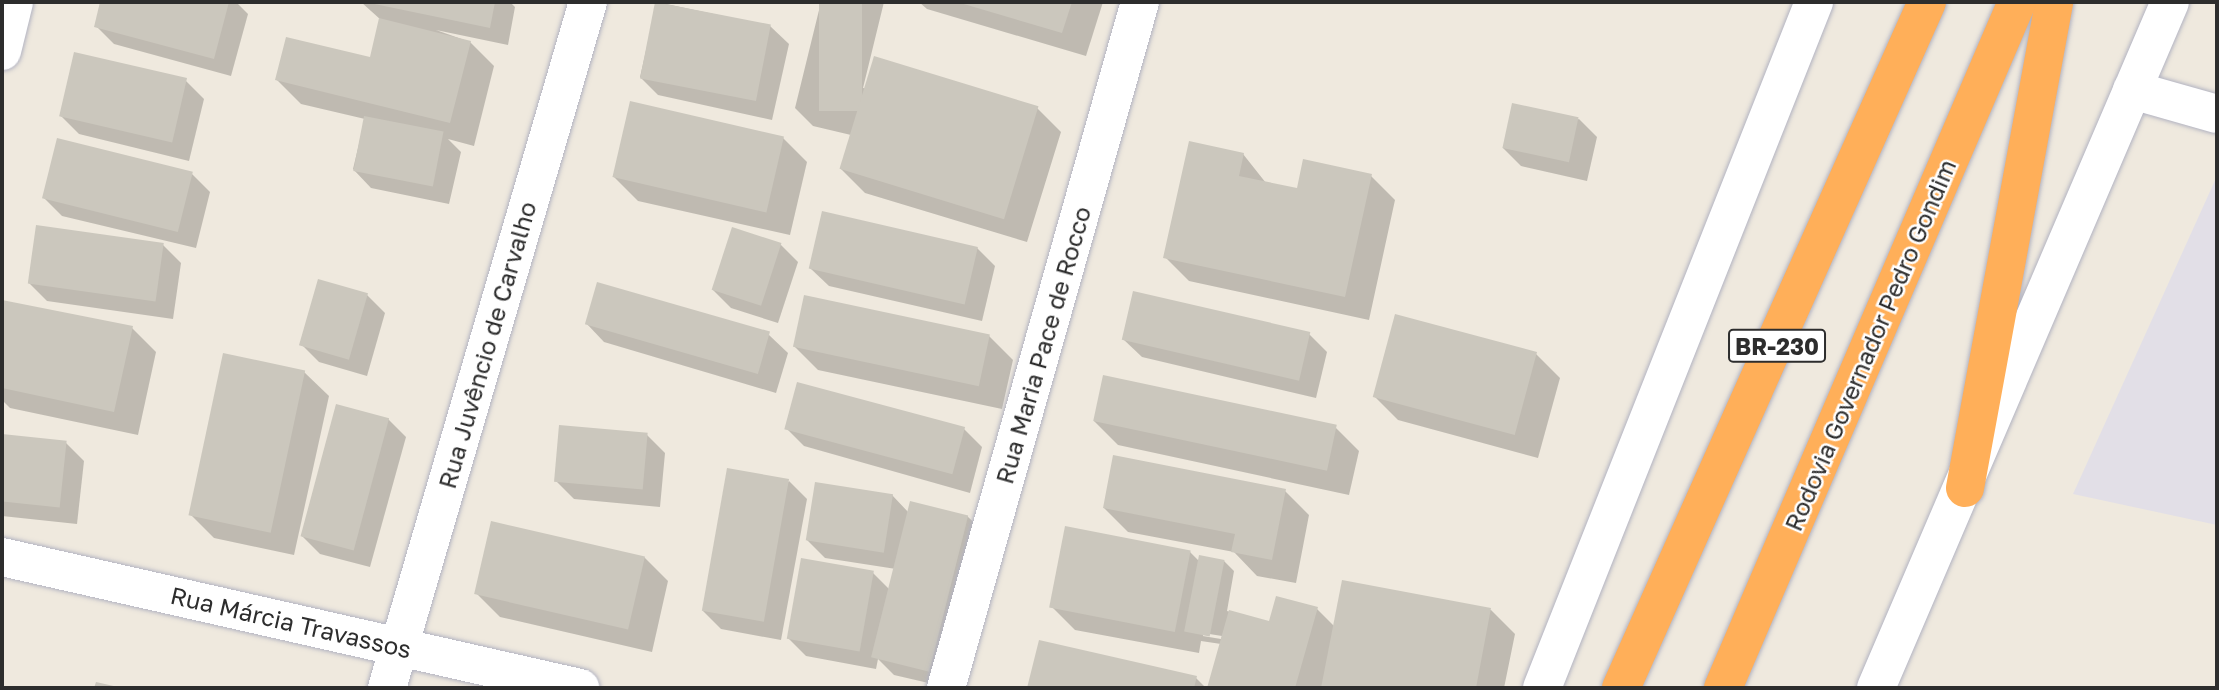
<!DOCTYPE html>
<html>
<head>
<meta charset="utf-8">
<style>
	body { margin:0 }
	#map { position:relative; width:2219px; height:690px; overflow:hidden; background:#efe9de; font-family:"Golos Text",sans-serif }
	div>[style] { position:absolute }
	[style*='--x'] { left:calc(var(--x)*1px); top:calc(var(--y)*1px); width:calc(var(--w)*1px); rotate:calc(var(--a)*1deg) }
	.industrial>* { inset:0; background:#e2dfe7 }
	.shadow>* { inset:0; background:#0003 }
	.building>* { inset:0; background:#cbc7bd; transform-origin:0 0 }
	.roads { filter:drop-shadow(0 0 2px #b2b3c1) drop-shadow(0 0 2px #b2b3c1) }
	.minor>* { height:38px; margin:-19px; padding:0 19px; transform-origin:19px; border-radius:19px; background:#fff }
	.highway>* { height:38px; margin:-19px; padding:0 19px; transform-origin:19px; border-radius:19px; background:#ffaf59 }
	span { translate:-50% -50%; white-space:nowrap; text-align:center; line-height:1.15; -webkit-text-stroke:5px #fff; paint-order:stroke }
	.shield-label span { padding:2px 5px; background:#fff; border:2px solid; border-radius:5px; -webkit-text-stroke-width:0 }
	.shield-label { font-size:23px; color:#2d2d2d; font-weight:700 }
	.street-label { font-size:24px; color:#2d2d2d }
	.frame { position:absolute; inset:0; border:4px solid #2d2d2d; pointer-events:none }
</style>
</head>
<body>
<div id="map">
	<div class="industrial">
		<i style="clip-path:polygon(2217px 176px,2217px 525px,2073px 494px)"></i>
	</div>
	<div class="shadow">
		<i style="clip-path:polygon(102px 2px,236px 2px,248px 14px,231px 76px,114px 44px,96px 26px)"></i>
		<i style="clip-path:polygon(361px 2px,510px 2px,515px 7px,508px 45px,436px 30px,470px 42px,494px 66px,474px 146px,448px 139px,461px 152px,449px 204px,371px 188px,353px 169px,365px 119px,301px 104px,277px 80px,371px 59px,381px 20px)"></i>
		<i style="clip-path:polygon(657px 2px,770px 26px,789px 44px,772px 120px,658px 95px,640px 77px)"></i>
		<i style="clip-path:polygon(821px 2px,884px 2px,863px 88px,1037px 108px,1061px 132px,1027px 242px,865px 193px,841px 169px,851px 135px,813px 126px,795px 108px)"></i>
		<i style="clip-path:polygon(919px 2px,1103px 2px,1086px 56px,927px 9px)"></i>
		<i style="clip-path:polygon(186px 81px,204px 99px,189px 161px,79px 134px,61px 116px)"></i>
		<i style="clip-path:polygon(1579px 119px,1597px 137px,1587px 181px,1521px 166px,1503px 148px)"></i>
		<i style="clip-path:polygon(783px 138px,807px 162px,790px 235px,638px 201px,614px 177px)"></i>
		<i style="clip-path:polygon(1243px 154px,1266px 183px,1299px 190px,1371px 176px,1395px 200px,1369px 320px,1189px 281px,1165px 257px)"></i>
		<i style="clip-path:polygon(192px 174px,210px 192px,196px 248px,62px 216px,44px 198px)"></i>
		<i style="clip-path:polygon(780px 244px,798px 262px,778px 323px,731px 308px,713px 290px)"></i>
		<i style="clip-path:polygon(163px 245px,181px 263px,173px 319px,47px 301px,29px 283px)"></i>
		<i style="clip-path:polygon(977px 248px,995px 266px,982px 321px,829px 286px,810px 268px)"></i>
		<i style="clip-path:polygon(367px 295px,385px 313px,367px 376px,319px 362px,301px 344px)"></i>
		<i style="clip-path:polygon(3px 302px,132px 328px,156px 352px,138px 435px,10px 408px,2px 400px)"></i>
		<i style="clip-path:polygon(586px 323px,769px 335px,788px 353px,776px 393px,604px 342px)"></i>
		<i style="clip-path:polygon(1309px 334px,1327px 352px,1316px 398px,1142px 357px,1123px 339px)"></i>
		<i style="clip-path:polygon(989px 336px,1013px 360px,1002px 409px,818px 370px,794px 346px)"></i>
		<i style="clip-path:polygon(1536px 354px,1560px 378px,1538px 458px,1398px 420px,1374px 396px)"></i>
		<i style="clip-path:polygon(304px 372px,329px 396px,294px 555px,214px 538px,190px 514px)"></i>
		<i style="clip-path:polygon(388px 419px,406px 437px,370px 567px,320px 554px,302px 536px)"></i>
		<i style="clip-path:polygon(1094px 421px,1335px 427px,1359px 451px,1349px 495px,1118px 445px)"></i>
		<i style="clip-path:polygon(786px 428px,964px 429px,982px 447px,970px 493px,804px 446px)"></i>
		<i style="clip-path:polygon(647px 435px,665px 453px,660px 507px,574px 499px,556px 481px)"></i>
		<i style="clip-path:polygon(2px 436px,66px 443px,84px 461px,77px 524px,2px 516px)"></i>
		<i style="clip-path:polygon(789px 481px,807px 499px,781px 640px,721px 629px,703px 611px)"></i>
		<i style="clip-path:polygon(1285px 491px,1309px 515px,1296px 583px,1257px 576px,1234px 552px,1128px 532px,1104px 508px)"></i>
		<i style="clip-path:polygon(892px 495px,909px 513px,967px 516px,986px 534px,950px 688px,894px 675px,878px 659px,876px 669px,806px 656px,788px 638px,873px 573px,891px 591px,896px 569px,825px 558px,807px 540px)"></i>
		<i style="clip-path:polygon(evenodd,1190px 552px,1200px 562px,1224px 561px,1234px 571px,1227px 611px,1271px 623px,1317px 609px,1335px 627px,1491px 610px,1515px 634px,1504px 688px,1209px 688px,1221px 644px,1201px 641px,1199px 653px,1075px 630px,1051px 606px,1190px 552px,1203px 633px,1222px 636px,1221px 639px,1203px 636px,1203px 633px)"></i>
		<i style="clip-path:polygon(644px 557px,668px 581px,652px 652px,500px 617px,476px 593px)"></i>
		<i style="clip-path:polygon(1040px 642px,1196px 678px,1206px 688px,1029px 688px)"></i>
	</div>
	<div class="building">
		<i style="clip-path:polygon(100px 2px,229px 2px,214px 59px,94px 27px)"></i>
		<i style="clip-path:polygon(365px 2px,495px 2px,490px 28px)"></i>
		<i style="left:655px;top:2px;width:118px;height:78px;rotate:11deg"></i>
		<i style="left:819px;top:2px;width:43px;height:109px"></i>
		<i style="clip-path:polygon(957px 2px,1072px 2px,1062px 33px)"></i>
		<i style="clip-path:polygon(379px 18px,471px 41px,450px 123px,275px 80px,286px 37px,370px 57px)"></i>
		<i style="left:74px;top:52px;width:116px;height:66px;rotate:13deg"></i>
		<i style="left:874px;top:56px;width:172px;height:118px;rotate:17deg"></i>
		<i style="left:630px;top:101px;width:158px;height:78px;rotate:13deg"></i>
		<i style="left:1512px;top:103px;width:68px;height:46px;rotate:12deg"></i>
		<i style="left:364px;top:116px;width:81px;height:56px;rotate:11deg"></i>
		<i style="left:57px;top:138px;width:140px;height:62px;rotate:14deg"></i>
		<i style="clip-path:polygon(1189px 141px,1244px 153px,1239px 176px,1297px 188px,1303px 159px,1372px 174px,1345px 297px,1163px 258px)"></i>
		<i style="left:822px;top:211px;width:160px;height:59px;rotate:13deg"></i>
		<i style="left:36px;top:225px;width:129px;height:59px;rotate:8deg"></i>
		<i style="left:732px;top:227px;width:52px;height:66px;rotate:18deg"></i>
		<i style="left:318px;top:279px;width:52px;height:69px;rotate:16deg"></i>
		<i style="left:597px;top:282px;width:180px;height:44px;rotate:16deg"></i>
		<i style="left:1133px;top:291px;width:182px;height:50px;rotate:13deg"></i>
		<i style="left:804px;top:295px;width:190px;height:53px;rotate:12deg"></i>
		<i style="clip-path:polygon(2px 300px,133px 326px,114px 412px,2px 388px)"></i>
		<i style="left:1395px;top:314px;width:147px;height:86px;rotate:15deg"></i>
		<i style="left:223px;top:353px;width:84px;height:166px;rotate:12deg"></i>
		<i style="left:1103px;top:375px;width:239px;height:47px;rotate:12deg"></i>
		<i style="left:797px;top:382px;width:174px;height:49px;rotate:15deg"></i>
		<i style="left:336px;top:404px;width:55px;height:137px;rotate:15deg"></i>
		<i style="left:559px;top:425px;width:89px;height:57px;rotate:5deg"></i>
		<i style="left:2px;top:434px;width:65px;height:67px;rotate:6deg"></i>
		<i style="clip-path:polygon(1113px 455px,1286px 489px,1272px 560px,1231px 552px,1235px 534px,1103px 508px)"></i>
		<i style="left:727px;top:468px;width:63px;height:145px;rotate:10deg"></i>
		<i style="left:815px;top:482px;width:79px;height:59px;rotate:9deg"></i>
		<i style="left:910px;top:501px;width:60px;height:161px;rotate:14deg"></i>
		<i style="left:491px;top:521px;width:158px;height:75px;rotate:13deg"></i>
		<i style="left:1065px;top:526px;width:128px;height:83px;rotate:11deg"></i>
		<i style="left:1199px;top:555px;width:26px;height:78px;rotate:11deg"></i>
		<i style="left:801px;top:558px;width:74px;height:82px;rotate:10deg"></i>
		<i style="clip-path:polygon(1342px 580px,1491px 608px,1476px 688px,1321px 688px)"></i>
		<i style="clip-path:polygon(1276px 596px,1318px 607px,1295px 688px,1207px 688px,1229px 610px,1269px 621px)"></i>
		<i style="clip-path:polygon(1039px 640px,1197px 676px,1194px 688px,1027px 688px)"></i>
		<i style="clip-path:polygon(96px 682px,118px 687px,118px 688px,94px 688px)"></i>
	</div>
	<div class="roads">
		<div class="minor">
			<i style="--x:2;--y:51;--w:50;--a:-76.2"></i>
			<i style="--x:2132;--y:90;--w:88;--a:15.8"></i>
			<i style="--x:2;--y:557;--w:593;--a:12.77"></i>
			<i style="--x:387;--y:688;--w:715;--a:-73.67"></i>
			<i style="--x:946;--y:688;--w:713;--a:-74.21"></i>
			<i style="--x:1542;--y:688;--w:738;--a:-68.37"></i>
			<i style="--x:1876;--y:688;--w:746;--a:-66.8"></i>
		</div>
		<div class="highway">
			<i style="--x:1965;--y:488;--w:494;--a:-79.6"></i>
			<i style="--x:1621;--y:688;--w:751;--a:-65.96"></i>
			<i style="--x:1723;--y:688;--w:746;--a:-66.8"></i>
		</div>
	</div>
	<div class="shield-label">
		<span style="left:1777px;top:346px">BR-230</span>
	</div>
	<div class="street-label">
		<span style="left:487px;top:345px;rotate:-74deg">Rua Juvêncio de Carvalho</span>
		<span style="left:1043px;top:345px;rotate:-74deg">Rua Maria Pace de Rocco</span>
		<span style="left:1870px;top:345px;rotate:-67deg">Rodovia Governador Pedro Gondim</span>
		<span style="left:291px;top:622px;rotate:13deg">Rua Márcia Travassos</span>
	</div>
	<div class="frame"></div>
</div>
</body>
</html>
